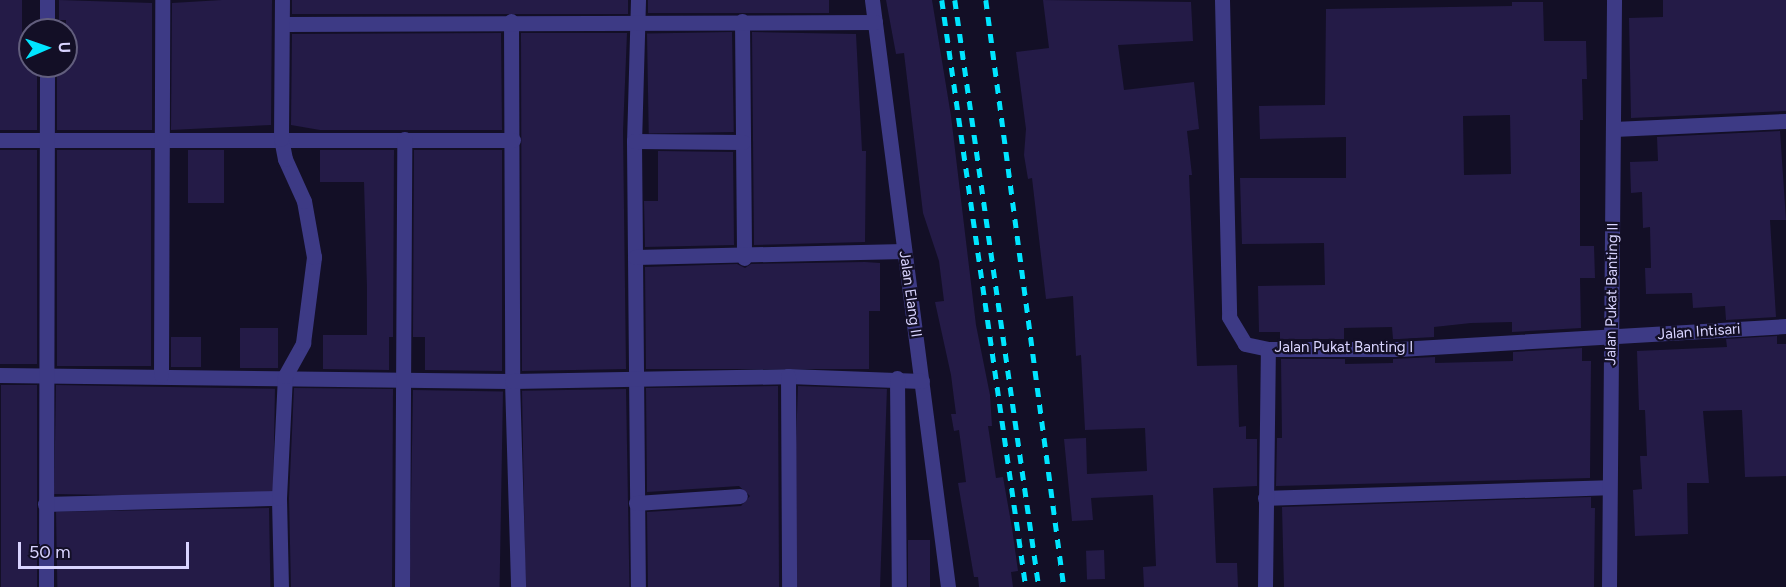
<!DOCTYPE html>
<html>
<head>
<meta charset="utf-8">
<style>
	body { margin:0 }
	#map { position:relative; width:1786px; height:587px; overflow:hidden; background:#130f26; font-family:Figtree,sans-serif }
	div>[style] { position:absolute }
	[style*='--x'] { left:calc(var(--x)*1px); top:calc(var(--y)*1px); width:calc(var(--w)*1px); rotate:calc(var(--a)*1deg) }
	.building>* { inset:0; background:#241b47; transform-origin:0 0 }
	.minor>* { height:15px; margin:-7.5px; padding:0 7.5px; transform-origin:7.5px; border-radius:7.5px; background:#3d3a85 }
	.rail>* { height:4.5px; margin-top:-2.25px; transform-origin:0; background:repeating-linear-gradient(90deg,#00e5ff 0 9px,transparent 0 17px) }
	span { translate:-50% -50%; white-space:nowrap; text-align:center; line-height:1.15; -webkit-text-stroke:4.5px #130f26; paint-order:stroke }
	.street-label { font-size:15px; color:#d9d4ff }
	.north { position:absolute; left:18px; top:18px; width:60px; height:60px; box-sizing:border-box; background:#130f26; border:2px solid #625e7d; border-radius:50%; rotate:88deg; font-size:16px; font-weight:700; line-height:24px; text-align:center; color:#d9d4ff }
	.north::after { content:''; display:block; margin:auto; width:21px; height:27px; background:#00e5ff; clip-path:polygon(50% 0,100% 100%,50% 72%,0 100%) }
	.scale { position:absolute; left:18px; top:542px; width:171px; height:27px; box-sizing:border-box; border:3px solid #d9d4ff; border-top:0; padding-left:8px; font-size:18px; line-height:21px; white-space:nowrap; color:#d9d4ff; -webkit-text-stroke:4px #130f26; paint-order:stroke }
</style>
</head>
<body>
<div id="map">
	<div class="building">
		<i style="clip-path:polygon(0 0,22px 0,22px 44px,30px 44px,30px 66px,37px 66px,37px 130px,0 130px)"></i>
		<i style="clip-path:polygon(59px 0,152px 3px,152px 130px,57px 130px,57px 66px,66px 66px,66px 20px,59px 20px)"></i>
		<i style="clip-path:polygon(222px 0,272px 0,271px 125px,171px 130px,172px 3px)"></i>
		<i style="left:292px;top:0;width:336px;height:14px"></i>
		<i style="left:648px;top:0;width:181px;height:13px"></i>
		<i style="clip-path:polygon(886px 0,932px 0,951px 116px,976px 325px,990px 395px,992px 426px,988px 426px,996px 478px,1003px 477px,1012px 528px,1018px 571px,1011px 572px,1013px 587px,979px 587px,978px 577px,974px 577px,958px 483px,966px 482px,959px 430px,954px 431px,951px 414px,956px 414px,951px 375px,935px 302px,944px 301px,939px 261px,923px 213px,904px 53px,896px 54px)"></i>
		<i style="clip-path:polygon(1043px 0,1191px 2px,1193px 41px,1118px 45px,1124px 90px,1194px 82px,1199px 129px,1187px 131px,1192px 175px,1189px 175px,1197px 366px,1237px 365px,1239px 427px,1246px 426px,1246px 439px,1257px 439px,1257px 486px,1213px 488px,1216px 563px,1237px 563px,1238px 587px,1144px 587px,1143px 567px,1156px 566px,1153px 495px,1091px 498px,1093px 520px,1072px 521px,1064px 439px,1086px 438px,1087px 474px,1147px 471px,1145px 428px,1085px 430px,1081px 355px,1076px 356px,1073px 296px,1046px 299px,1032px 178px,1028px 179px,1024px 155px,1026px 129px,1016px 52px,1049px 48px)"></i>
		<i style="clip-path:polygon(1663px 0,1786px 0,1786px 111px,1631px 118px,1629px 18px,1663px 17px)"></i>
		<i style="clip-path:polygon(evenodd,1512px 2px,1543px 2px,1544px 41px,1586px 41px,1587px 79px,1582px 79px,1583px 120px,1580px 120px,1580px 246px,1594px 246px,1595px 278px,1580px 278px,1581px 328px,1512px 332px,1512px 322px,1471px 323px,1434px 327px,1434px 337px,1399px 339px,1393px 339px,1392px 327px,1344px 328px,1344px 339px,1280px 339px,1280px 332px,1259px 332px,1258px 286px,1325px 285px,1324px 243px,1242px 244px,1240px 178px,1346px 178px,1346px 137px,1260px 139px,1259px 106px,1325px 105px,1326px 9px,1512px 6px,1512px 2px,1510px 115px,1511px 174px,1464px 175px,1463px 116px,1510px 115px)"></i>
		<i style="left:732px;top:32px;width:100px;height:85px;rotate:89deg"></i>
		<i style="clip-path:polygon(752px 32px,856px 34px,862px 151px,866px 151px,865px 242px,754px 245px)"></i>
		<i style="clip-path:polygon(501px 33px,502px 130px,320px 130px,291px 125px,292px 34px)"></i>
		<i style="clip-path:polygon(521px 33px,627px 33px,623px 131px,626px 369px,522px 371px)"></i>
		<i style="clip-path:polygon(1780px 131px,1786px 220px,1770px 220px,1776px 317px,1726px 320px,1725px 306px,1693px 308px,1692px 293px,1646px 294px,1645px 268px,1651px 268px,1650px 227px,1643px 228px,1642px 192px,1631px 193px,1630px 162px,1658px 161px,1657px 137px)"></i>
		<i style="left:0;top:150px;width:37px;height:214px"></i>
		<i style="left:57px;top:150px;width:94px;height:216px"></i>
		<i style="left:188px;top:150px;width:36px;height:53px"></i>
		<i style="clip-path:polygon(320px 150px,394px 150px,393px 337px,389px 337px,389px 370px,323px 369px,323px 335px,367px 335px,367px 288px,364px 182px,320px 182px)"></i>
		<i style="clip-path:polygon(414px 150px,502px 150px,502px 371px,425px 370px,425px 337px,413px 337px)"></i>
		<i style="clip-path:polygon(658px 151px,733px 152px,734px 245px,645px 247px,644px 201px,658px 201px)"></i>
		<i style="clip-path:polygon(865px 262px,880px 263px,880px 311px,869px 311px,869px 369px,646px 369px,645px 267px,737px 264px,745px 268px,751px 264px)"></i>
		<i style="left:240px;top:328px;width:38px;height:40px"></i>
		<i style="clip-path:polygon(1777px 336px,1777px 344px,1786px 344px,1786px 476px,1745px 477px,1742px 410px,1703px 411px,1709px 483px,1687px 483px,1688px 534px,1635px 536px,1633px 490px,1642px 489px,1640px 456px,1647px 456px,1645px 410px,1639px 410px,1637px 351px,1727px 347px,1726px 339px)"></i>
		<i style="left:171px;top:337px;width:30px;height:30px"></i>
		<i style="clip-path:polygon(1582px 348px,1582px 361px,1591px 361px,1590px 478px,1276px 486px,1277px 438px,1282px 438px,1281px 359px,1345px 359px,1345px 364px,1393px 363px,1393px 359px,1435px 357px,1435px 363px,1513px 361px,1513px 352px)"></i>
		<i style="left:1px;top:385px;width:36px;height:202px"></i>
		<i style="left:56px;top:385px;width:219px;height:109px;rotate:1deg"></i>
		<i style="clip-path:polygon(778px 386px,779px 587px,648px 587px,647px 512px,741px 506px,750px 496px,739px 486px,647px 492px,646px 388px)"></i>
		<i style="left:798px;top:386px;width:89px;height:201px;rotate:2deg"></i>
		<i style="clip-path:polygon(294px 388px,393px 389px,392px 587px,291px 587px,289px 498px)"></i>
		<i style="left:626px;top:389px;width:198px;height:104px;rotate:89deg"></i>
		<i style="left:413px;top:390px;width:90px;height:197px;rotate:1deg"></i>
		<i style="clip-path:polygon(1591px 497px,1591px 508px,1595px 508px,1594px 587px,1284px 587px,1282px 507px)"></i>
		<i style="left:269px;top:508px;width:79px;height:213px;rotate:89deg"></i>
		<i style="left:908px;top:540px;width:22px;height:47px"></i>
		<i style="left:1104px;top:550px;width:29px;height:18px;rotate:88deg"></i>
	</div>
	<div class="minor">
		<i style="--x:638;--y:0;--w:141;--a:91.6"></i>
		<i style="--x:634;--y:141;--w:446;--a:89.5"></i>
		<i style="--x:872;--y:0;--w:592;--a:82.62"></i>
		<i style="--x:1222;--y:0;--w:317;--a:88.7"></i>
		<i style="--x:1229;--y:317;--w:31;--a:59"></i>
		<i style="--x:1245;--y:344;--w:24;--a:12"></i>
		<i style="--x:1268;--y:349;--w:131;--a:0"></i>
		<i style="--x:1399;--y:349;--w:388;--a:-3.4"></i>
		<i style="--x:511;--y:21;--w:360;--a:89.8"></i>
		<i style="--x:512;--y:381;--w:206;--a:88.3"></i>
		<i style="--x:742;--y:21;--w:237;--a:89.5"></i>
		<i style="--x:283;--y:24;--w:592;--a:-0.19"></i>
		<i style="--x:47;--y:30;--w:30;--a:-90"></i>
		<i style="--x:1614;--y:129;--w:172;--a:-2.7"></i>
		<i style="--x:0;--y:140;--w:513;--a:0"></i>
		<i style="--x:634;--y:141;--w:109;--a:0.5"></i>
		<i style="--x:635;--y:257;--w:269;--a:-1.3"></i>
		<i style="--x:0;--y:375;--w:512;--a:0.67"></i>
		<i style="--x:512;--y:381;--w:276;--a:-1"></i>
		<i style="--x:788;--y:376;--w:134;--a:2.1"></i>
		<i style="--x:161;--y:375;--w:375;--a:-89.8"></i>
		<i style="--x:788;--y:376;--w:211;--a:89.7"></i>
		<i style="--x:897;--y:378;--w:209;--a:89.5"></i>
		<i style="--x:1265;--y:498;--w:343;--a:-1.8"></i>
		<i style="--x:636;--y:503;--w:104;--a:-3.9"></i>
		<i style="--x:45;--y:504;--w:234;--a:-1.5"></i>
		<i style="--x:46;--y:587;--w:521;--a:-89.89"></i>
		<i style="--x:281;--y:587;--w:89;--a:-91.3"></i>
		<i style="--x:279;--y:498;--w:122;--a:-87.2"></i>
		<i style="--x:285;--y:376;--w:38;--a:-61"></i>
		<i style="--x:303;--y:343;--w:87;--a:-82.7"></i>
		<i style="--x:314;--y:257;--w:57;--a:-100.1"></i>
		<i style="--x:304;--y:201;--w:46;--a:-114.3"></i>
		<i style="--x:285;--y:159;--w:20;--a:-101"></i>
		<i style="--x:281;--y:139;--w:139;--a:-89.6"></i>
		<i style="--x:402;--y:587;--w:448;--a:-89.7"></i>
		<i style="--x:1265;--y:587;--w:238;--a:-89.3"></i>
		<i style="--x:1609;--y:587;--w:587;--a:-89.51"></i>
	</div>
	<div class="rail">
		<i style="--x:942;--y:0;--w:593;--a:81.86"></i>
		<i style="--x:955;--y:0;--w:593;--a:81.86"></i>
		<i style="--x:986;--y:0;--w:592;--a:82.43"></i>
	</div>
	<div class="street-label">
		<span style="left:910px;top:294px;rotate:82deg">Jalan Elang II</span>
		<span style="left:1612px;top:294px;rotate:-89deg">Jalan Pukat Banting II</span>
		<span style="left:1699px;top:332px;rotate:-4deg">Jalan Intisari</span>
		<span style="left:1344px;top:348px">Jalan Pukat Banting I</span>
	</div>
	<div class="north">U</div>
	<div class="scale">50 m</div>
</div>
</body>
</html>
